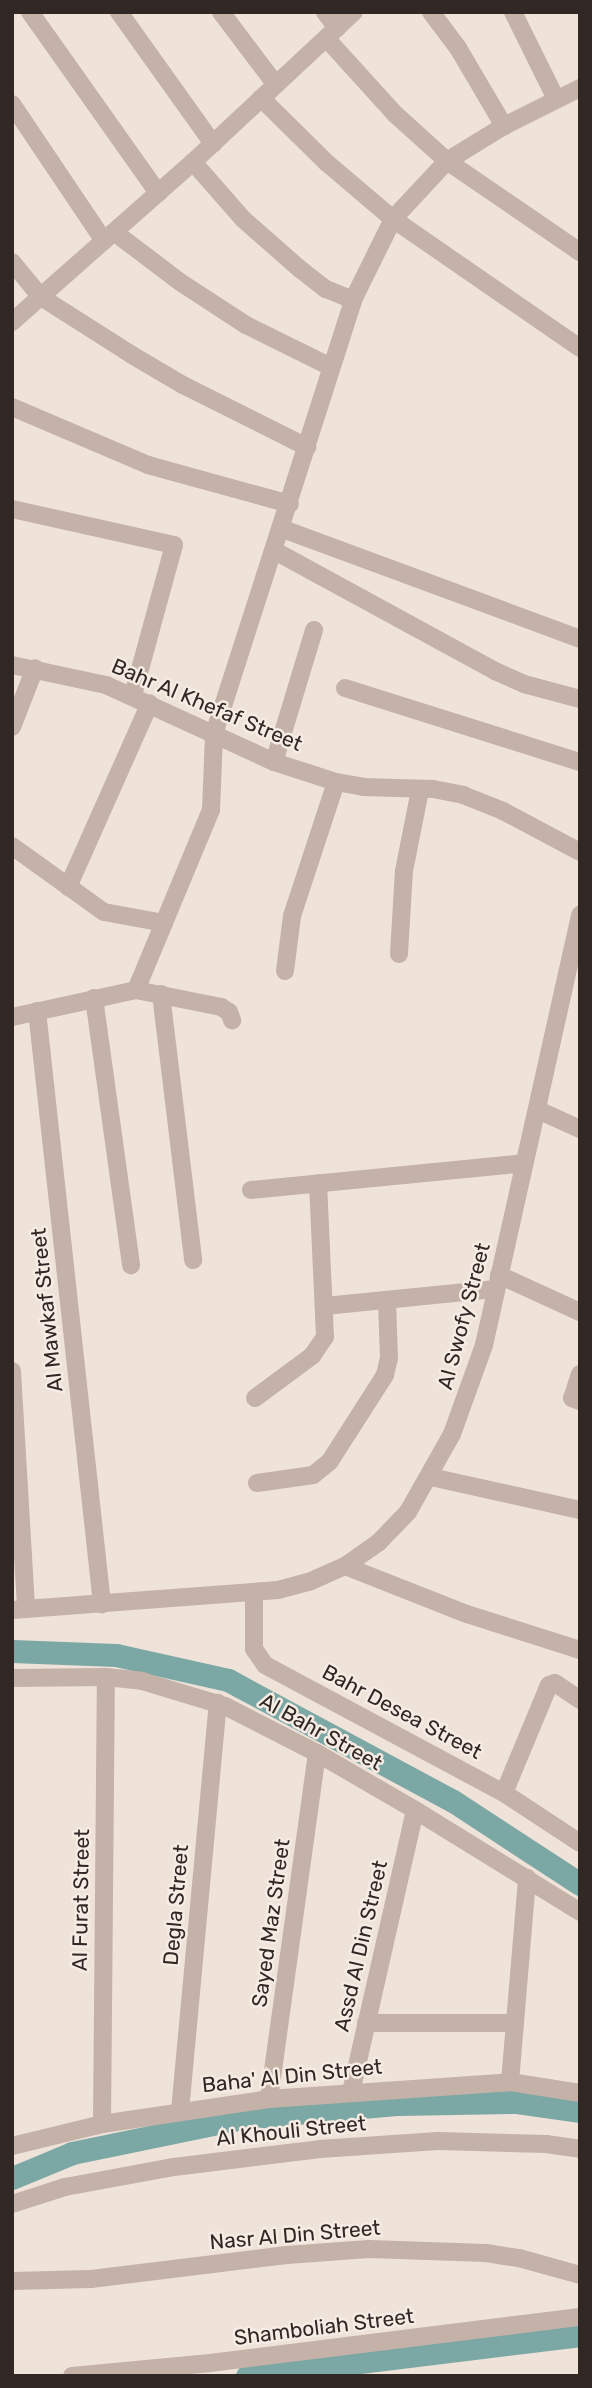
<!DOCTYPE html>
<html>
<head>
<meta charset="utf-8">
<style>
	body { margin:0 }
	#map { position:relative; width:592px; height:2388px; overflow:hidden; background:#eee2d9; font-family:Rubik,sans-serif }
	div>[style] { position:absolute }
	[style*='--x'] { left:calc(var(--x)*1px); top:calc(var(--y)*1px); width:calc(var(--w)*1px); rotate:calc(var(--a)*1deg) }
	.canal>* { height:23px; margin:-11.5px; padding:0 11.5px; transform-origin:11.5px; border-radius:11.5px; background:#7ba7a4 }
	.minor>* { height:18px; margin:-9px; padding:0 9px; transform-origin:9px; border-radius:9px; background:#c4b1a7 }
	span { translate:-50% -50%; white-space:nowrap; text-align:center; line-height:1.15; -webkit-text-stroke:5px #f6ece4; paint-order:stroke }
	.street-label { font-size:21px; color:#312826 }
	.frame { position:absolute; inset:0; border:14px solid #312826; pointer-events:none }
</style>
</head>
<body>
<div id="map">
	<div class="canal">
		<i style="--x:12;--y:1651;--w:104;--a:2.2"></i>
		<i style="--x:116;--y:1655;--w:115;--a:12.6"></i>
		<i style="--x:228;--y:1680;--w:255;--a:28.3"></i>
		<i style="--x:453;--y:1801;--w:152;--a:33.2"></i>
		<i style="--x:12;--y:2178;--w:65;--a:-22.6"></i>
		<i style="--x:72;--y:2153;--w:175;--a:-11.6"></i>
		<i style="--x:243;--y:2118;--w:156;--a:-5.2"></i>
		<i style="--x:398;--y:2104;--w:119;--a:-1"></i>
		<i style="--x:517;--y:2102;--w:64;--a:8.1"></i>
		<i style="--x:247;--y:2376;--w:336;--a:-7"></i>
	</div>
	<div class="minor">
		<i style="--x:30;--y:12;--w:222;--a:54.7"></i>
		<i style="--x:119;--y:12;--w:162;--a:54.5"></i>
		<i style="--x:221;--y:12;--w:91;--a:53"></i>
		<i style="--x:325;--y:12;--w:20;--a:53"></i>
		<i style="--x:431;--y:12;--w:45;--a:53.1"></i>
		<i style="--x:458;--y:48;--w:91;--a:59.5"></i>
		<i style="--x:513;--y:12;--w:97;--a:63.7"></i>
		<i style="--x:326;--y:38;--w:103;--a:47.8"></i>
		<i style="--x:395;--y:114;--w:70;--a:42.1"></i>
		<i style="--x:447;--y:161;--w:161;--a:34.4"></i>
		<i style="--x:261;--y:98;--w:93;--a:44.6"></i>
		<i style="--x:327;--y:163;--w:87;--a:40.3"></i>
		<i style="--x:393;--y:219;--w:227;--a:34.6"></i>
		<i style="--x:12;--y:104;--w:165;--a:56.1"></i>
		<i style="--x:193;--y:162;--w:76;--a:48.7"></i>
		<i style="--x:243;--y:219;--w:76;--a:41.3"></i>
		<i style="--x:300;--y:269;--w:33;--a:38"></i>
		<i style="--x:326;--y:289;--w:29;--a:22"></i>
		<i style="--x:114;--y:232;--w:83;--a:37.1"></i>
		<i style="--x:180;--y:282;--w:79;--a:33.1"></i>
		<i style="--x:246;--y:325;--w:95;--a:26.3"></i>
		<i style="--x:12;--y:262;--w:45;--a:50.4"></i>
		<i style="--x:41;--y:297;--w:108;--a:32.5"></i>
		<i style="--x:132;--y:355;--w:59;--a:30.5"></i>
		<i style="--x:183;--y:385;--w:139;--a:26.6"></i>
		<i style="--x:12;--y:322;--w:242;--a:-41.5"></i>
		<i style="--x:193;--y:162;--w:220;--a:-43"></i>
		<i style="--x:12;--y:407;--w:148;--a:23.1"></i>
		<i style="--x:148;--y:465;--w:147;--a:15.4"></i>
		<i style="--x:12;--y:509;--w:166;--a:12.5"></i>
		<i style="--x:174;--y:545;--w:156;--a:105.3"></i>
		<i style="--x:283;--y:529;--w:317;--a:20.3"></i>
		<i style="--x:275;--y:551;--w:251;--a:28.6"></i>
		<i style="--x:495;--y:671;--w:32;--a:24"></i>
		<i style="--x:524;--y:684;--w:58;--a:15"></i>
		<i style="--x:12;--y:665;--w:96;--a:12"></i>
		<i style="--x:106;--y:685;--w:185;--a:24.6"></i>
		<i style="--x:274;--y:762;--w:65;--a:17.9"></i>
		<i style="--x:336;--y:782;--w:27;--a:10"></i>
		<i style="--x:363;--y:787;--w:70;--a:1.6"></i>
		<i style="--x:433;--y:789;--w:31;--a:11"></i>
		<i style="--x:463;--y:795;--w:43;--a:21.8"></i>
		<i style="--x:503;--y:811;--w:87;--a:28"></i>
		<i style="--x:345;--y:688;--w:246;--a:17.5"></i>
		<i style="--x:12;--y:727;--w:63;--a:-68.7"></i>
		<i style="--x:274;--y:762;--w:138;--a:-73.1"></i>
		<i style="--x:12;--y:846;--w:113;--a:35.7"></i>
		<i style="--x:104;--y:912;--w:61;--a:10.4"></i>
		<i style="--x:68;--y:887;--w:201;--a:-66"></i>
		<i style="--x:399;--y:954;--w:83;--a:-86.6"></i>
		<i style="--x:404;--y:871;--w:83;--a:-78.8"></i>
		<i style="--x:285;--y:971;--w:55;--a:-82.7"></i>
		<i style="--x:292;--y:916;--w:141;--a:-71.8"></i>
		<i style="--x:136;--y:990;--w:195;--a:-67.4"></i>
		<i style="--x:211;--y:810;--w:76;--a:-87.7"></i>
		<i style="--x:214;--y:734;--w:456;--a:-72.2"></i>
		<i style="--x:353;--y:300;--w:90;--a:-63.7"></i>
		<i style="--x:393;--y:219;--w:79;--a:-47"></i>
		<i style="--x:447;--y:161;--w:67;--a:-31.6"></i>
		<i style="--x:504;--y:126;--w:85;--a:-26.6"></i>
		<i style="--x:161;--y:994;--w:268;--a:83.1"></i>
		<i style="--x:94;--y:998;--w:270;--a:82.1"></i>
		<i style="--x:37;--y:1011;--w:597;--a:83.74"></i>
		<i style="--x:12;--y:1017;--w:127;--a:-12.3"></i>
		<i style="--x:136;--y:990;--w:87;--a:11.3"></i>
		<i style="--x:221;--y:1007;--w:9;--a:32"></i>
		<i style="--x:229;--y:1012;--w:9;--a:69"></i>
		<i style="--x:538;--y:1110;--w:46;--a:24.3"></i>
		<i style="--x:251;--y:1190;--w:274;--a:-5.6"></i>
		<i style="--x:499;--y:1275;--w:89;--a:24.6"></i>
		<i style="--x:325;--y:1306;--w:172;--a:-5.7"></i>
		<i style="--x:12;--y:1371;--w:238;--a:86.6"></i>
		<i style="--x:580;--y:1374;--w:25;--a:108"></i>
		<i style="--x:572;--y:1398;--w:9;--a:21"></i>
		<i style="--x:255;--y:1398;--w:71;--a:-36.4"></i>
		<i style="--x:312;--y:1356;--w:23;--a:-56"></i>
		<i style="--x:325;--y:1337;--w:154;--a:-92.6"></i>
		<i style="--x:431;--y:1477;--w:153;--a:12.5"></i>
		<i style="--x:257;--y:1483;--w:57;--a:-8.1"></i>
		<i style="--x:313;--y:1475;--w:22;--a:-39"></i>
		<i style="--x:330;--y:1461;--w:102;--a:-57.4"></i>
		<i style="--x:385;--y:1375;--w:17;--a:-77"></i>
		<i style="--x:389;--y:1358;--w:58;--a:-92"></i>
		<i style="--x:345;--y:1566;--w:131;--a:21.5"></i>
		<i style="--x:467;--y:1614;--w:119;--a:17.7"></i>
		<i style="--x:254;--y:1593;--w:56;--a:90"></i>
		<i style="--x:254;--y:1649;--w:19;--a:55"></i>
		<i style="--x:265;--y:1665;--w:271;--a:28.2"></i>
		<i style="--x:504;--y:1793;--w:91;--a:33.3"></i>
		<i style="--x:12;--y:1610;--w:267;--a:-4.3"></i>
		<i style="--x:278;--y:1590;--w:34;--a:-15"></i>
		<i style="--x:311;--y:1581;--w:37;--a:-24"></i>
		<i style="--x:345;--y:1566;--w:42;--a:-35.2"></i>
		<i style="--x:379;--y:1542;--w:42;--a:-46"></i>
		<i style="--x:408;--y:1512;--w:90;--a:-60.6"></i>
		<i style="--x:452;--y:1434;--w:95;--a:-70.2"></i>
		<i style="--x:484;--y:1345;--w:441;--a:-77.4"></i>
		<i style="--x:12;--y:1678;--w:94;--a:-0.6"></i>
		<i style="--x:106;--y:1677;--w:36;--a:6"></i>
		<i style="--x:142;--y:1681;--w:87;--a:16.8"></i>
		<i style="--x:225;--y:1706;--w:103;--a:27.1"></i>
		<i style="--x:317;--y:1753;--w:113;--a:30.2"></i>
		<i style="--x:415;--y:1810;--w:194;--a:31.7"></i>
		<i style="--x:504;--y:1793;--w:117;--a:-67.4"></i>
		<i style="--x:549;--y:1685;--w:6;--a:-18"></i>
		<i style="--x:555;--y:1683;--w:30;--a:34"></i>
		<i style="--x:366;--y:2023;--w:149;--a:0"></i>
		<i style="--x:510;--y:2082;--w:205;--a:-85.2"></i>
		<i style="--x:351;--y:2092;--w:289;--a:-77.2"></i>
		<i style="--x:269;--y:2099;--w:349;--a:-82.1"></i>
		<i style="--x:180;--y:2111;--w:410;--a:-84.7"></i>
		<i style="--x:102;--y:2124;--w:447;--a:-89.5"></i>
		<i style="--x:12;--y:2146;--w:93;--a:-13.7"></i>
		<i style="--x:102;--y:2124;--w:169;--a:-8.5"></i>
		<i style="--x:269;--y:2099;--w:242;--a:-4"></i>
		<i style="--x:510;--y:2082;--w:71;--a:8.9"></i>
		<i style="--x:12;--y:2204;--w:56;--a:-17.8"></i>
		<i style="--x:65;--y:2187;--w:111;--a:-10.4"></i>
		<i style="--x:174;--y:2167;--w:147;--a:-7"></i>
		<i style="--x:320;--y:2149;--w:118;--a:-3.9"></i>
		<i style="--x:438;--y:2141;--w:108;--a:1.6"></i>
		<i style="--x:546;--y:2144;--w:34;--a:8"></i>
		<i style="--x:12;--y:2281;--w:79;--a:-1.5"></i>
		<i style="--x:91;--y:2279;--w:197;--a:-7"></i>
		<i style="--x:287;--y:2255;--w:82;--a:-4.2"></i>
		<i style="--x:369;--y:2249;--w:117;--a:2"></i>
		<i style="--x:486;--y:2253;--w:33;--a:9"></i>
		<i style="--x:519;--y:2258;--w:63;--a:15.6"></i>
		<i style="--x:72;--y:2376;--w:139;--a:-5.4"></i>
		<i style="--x:210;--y:2363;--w:373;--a:-7.1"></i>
	</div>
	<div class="street-label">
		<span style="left:207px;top:705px;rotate:23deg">Bahr Al Khefaf Street</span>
		<span style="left:47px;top:1310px;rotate:-96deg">Al Mawkaf Street</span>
		<span style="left:464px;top:1316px;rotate:-75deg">Al Swofy Street</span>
		<span style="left:402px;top:1712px;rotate:28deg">Bahr Desea Street</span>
		<span style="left:321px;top:1732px;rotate:29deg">Al Bahr Street</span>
		<span style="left:81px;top:1900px;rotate:-89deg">Al Furat Street</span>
		<span style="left:176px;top:1905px;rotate:-85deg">Degla Street</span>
		<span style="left:271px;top:1923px;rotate:-82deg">Sayed Maz Street</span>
		<span style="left:361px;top:1946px;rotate:-77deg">Assd Al Din Street</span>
		<span style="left:292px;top:2076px;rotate:-6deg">Baha' Al Din Street</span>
		<span style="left:291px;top:2131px;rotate:-6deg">Al Khouli Street</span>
		<span style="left:295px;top:2235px;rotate:-5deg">Nasr Al Din Street</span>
		<span style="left:324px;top:2327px;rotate:-7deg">Shamboliah Street</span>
	</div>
	<div class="frame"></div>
</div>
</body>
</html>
